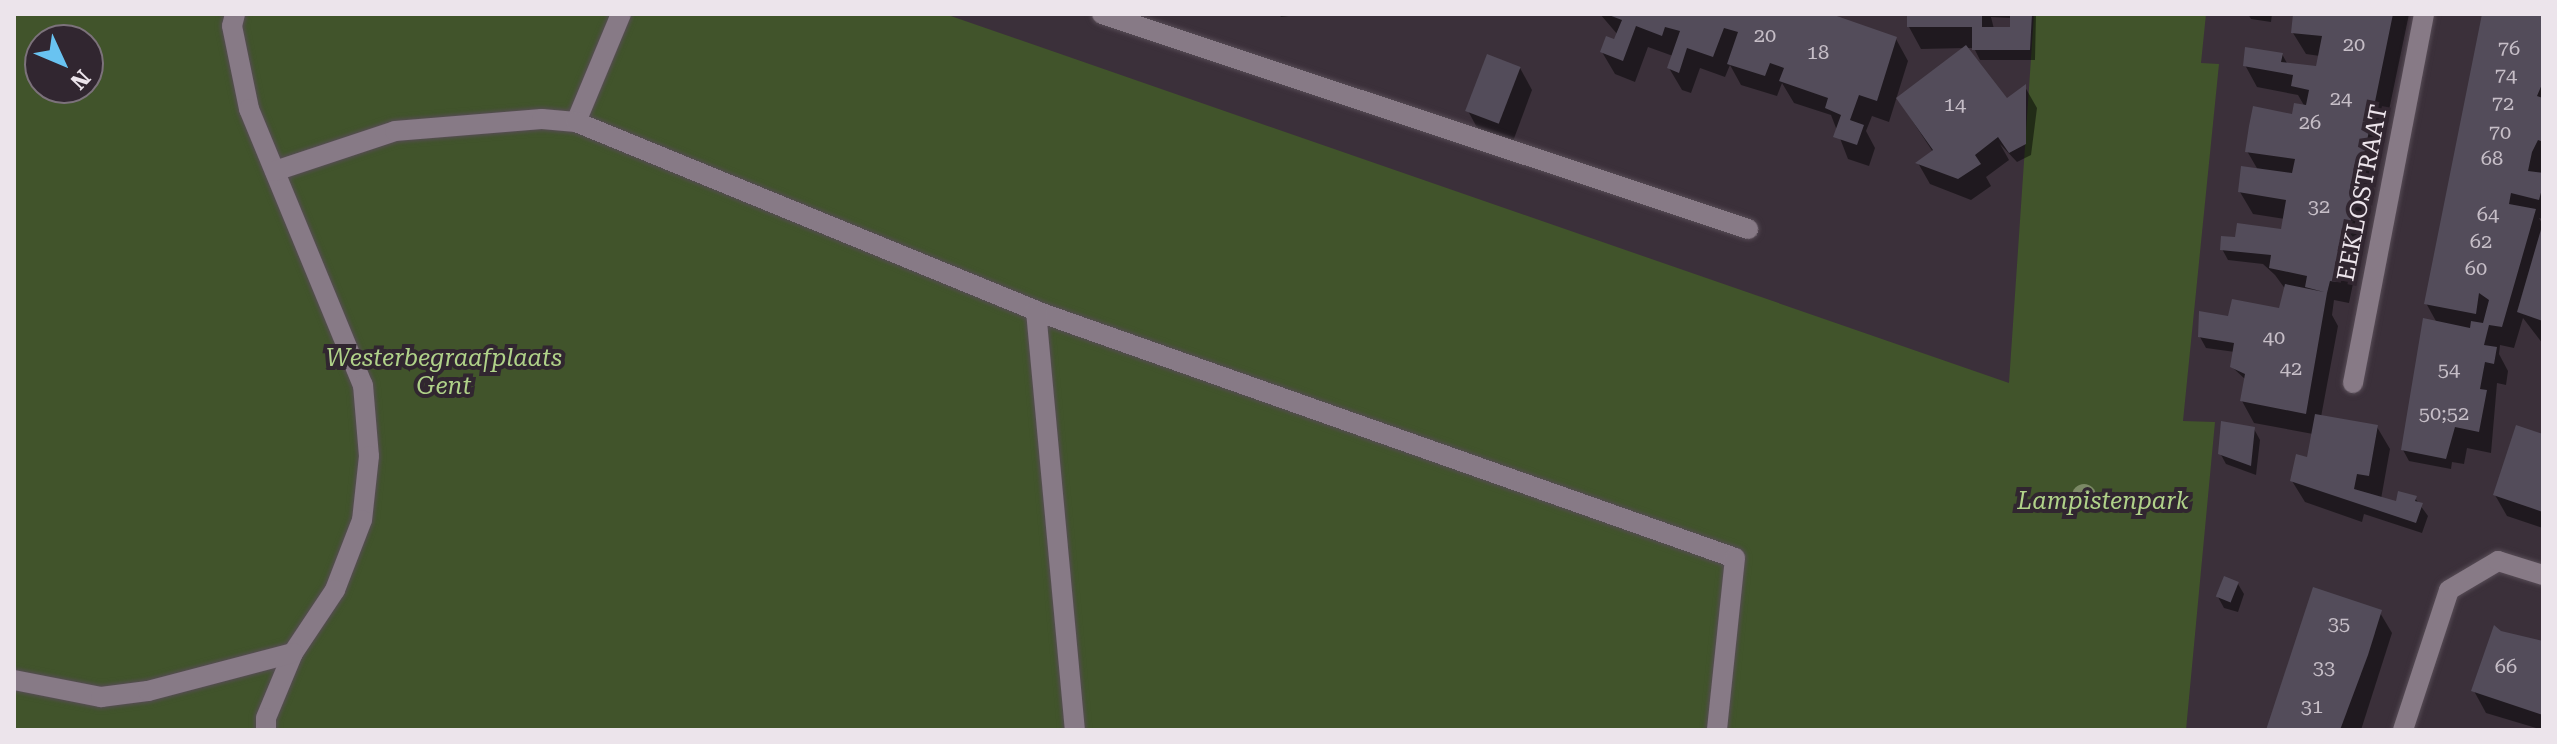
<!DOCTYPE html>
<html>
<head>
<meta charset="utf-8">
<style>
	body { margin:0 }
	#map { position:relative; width:2557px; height:744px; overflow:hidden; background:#3b303a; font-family:"Roboto Serif",serif }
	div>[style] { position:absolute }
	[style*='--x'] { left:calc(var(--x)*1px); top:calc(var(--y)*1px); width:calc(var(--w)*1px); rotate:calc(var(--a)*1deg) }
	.green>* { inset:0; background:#41542b }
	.shadow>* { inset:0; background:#0007 }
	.building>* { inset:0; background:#534c5a; transform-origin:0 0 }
	.roads { filter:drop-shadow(0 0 2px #574c56) drop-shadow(0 0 2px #574c56) }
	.minor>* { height:20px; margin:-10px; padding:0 10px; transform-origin:10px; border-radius:10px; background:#877a86 }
	.trees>* { width:24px; height:24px; margin:-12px; border-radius:50%; background:#7b8965 }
	span { translate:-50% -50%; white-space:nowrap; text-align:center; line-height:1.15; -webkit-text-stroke:8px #312630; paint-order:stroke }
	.number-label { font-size:20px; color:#c6bec7 }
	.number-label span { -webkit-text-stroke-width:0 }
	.street-label { font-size:24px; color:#ece4eb }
	.park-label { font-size:24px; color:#b0d289; font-style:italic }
	.frame { position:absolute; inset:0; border:16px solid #ece4eb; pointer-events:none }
	.north { position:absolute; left:24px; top:24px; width:80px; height:80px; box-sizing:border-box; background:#312630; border:2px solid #7c727b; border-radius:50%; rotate:134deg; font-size:22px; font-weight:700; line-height:32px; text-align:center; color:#ece4eb }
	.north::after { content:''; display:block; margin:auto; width:28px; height:36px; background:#69c3f1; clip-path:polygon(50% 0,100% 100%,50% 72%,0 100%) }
</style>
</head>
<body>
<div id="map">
	<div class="green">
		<i style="clip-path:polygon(evenodd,14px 14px,945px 14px,2009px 383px,2034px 14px,2206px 14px,2201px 63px,2219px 64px,2183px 421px,2215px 422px,2186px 730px,14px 730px,14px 14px,40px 40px,88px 40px,88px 88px,40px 88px,40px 40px)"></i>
	</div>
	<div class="shadow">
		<i style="clip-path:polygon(1279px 14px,1304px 14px,1281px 17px)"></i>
		<i style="clip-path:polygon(1600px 14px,1825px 14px,1896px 39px,1908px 61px,1889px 122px,1872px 116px,1866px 131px,1875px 148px,1869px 166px,1848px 159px,1831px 115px,1794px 103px,1782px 83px,1777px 96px,1741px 85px,1730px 65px,1725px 77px,1700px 68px,1691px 93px,1682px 90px,1669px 68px,1673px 56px,1648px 47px,1635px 82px,1615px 74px,1602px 52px,1618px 35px)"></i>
		<i style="clip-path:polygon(evenodd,1909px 14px,2036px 14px,2035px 60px,1980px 60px,1974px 48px,1966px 48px,2006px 101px,2025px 87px,2037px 108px,2031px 155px,2017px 162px,2000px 144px,2009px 160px,1986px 177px,1991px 186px,1971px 200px,1930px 184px,1918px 163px,1933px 152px,1898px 99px,1966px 48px,1921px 49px,1909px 27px,1909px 14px,1991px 17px,2012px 18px,2012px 29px,1994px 29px,1991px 17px)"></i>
		<i style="clip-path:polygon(2248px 14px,2272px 14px,2271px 22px,2251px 19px)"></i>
		<i style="clip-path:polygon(2296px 14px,2409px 14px,2349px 303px,2334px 300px,2332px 315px,2338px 326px,2321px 417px,2377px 427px,2390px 449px,2381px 499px,2397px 503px,2415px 498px,2428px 516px,2422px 533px,2364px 514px,2362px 522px,2305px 502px,2292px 481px,2309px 459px,2313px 434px,2254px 423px,2242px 401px,2246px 380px,2232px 367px,2235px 352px,2206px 348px,2200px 337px,2281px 310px,2286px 290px,2275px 275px,2263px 264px,2228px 260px,2222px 249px,2283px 232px,2285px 219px,2253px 214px,2240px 192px,2258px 170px,2247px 151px,2305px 107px,2298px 95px,2257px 87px,2245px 65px,2282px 54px,2288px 65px,2318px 68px,2320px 56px,2306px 54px,2293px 33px)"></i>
		<i style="clip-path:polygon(2484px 14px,2543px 14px,2543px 219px,2539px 218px,2543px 225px,2543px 344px,2523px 318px,2514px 348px,2500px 345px,2499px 354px,2508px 371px,2506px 385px,2497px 383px,2491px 453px,2467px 448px,2464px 464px,2452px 462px,2451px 469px,2409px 461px,2403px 450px,2437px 323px,2426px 303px)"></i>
		<i style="clip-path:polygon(1520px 68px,1532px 90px,1512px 144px,1480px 133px,1468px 111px)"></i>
		<i style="clip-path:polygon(2254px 429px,2260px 440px,2256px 475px,2226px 464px,2220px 453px)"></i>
		<i style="clip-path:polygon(2543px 436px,2543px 528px,2507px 516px,2495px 495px)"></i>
		<i style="clip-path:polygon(2238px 584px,2244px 594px,2238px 612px,2224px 608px,2218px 597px)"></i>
		<i style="clip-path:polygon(2379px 611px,2392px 633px,2361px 730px,2268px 730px)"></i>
		<i style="clip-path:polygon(2543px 646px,2543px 730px,2486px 713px,2474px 691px)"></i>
	</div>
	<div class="building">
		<i style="clip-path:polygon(1606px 14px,1831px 14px,1897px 37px,1877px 101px,1859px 95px,1850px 120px,1864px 125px,1857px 145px,1833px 137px,1841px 115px,1825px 108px,1828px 98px,1779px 81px,1784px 68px,1770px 63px,1765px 76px,1727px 64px,1738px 32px,1724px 28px,1713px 57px,1687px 48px,1679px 73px,1667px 68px,1680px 31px,1665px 27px,1662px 36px,1636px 26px,1623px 61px,1600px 52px,1606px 36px,1614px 39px,1622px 20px)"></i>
		<i style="clip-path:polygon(1907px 14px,1982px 14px,1982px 27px,2010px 27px,2010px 14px,2032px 14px,2030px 50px,1972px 50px,1972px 27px,1907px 27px)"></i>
		<i style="clip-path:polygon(2293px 14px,2393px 14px,2338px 282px,2330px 281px,2327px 293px,2306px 414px,2240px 401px,2245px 374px,2230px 367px,2234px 343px,2198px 337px,2199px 311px,2228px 316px,2232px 299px,2279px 308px,2285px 284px,2324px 292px,2305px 287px,2307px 276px,2269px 268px,2271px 255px,2220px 250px,2221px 236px,2235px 237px,2237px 223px,2281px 229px,2286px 200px,2238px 192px,2241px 166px,2292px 173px,2295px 159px,2245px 152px,2249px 126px,2253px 106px,2292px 114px,2294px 103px,2306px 105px,2309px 90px,2291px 86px,2293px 75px,2243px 66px,2245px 47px,2283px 53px,2281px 62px,2316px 66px,2322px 36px,2291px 33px)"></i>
		<i style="clip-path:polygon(2482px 14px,2543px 14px,2543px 82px,2537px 96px,2543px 98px,2543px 142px,2538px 140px,2532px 152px,2528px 171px,2543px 173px,2543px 185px,2539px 200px,2511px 193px,2509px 204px,2536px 209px,2502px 327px,2489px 325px,2484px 345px,2497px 347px,2494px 364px,2485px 362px,2480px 389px,2487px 390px,2479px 432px,2455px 427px,2446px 459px,2401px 450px,2423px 318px,2470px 328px,2471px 321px,2483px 323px,2489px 300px,2479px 293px,2476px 314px,2424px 304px)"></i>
		<i style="clip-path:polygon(1966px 45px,2007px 98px,2026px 84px,2026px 144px,2009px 153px,1998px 137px,1975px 155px,1981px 164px,1958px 179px,1915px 163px,1933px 150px,1896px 98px)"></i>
		<i style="left:1487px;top:54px;width:36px;height:61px;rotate:21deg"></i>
		<i style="clip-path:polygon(2542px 226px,2543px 226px,2543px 321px,2517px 312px)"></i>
		<i style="clip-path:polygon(2315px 414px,2378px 425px,2369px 476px,2357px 474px,2354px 489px,2396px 501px,2398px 491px,2417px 496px,2415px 501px,2423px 503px,2416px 523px,2290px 481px,2296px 454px,2307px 457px)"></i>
		<i style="clip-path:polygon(2221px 421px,2255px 427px,2251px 466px,2218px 454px)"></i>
		<i style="clip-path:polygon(2516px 425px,2543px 434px,2543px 512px,2493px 495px)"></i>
		<i style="left:2224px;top:576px;width:16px;height:22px;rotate:22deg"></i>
		<i style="clip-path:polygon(2313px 587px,2382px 610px,2368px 655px,2340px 730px,2266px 730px)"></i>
		<i style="clip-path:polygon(2494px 625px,2501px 631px,2543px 641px,2543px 715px,2471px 691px)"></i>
	</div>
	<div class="roads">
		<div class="minor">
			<i style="--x:235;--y:14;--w:12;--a:104"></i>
			<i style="--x:232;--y:26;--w:85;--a:78.4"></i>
			<i style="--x:249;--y:109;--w:299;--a:67.6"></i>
			<i style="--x:363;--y:385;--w:71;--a:85.2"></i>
			<i style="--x:369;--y:456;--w:64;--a:96.2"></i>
			<i style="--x:362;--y:520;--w:75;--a:111.1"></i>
			<i style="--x:335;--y:590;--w:76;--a:123.7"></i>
			<i style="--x:293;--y:653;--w:70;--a:112.6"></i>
			<i style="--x:266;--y:718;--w:12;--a:90"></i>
			<i style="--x:1102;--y:14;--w:681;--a:18.41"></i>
			<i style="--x:576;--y:122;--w:117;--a:-67.4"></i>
			<i style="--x:275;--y:171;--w:126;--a:-18.4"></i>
			<i style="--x:395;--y:131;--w:147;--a:-4.7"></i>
			<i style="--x:542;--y:119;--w:34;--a:5"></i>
			<i style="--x:576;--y:122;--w:497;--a:22.3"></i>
			<i style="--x:1036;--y:311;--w:741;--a:19.46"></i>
			<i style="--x:1735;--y:558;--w:173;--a:96"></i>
			<i style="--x:1036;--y:311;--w:421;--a:84.7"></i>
			<i style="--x:2353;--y:383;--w:376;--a:-79.1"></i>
			<i style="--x:14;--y:680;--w:89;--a:11.1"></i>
			<i style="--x:101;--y:697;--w:47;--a:-7.3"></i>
			<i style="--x:148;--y:691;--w:150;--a:-14.7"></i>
			<i style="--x:2403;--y:730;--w:147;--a:-71.8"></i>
			<i style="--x:2449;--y:590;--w:57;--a:-30.6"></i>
			<i style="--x:2498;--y:561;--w:47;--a:17.3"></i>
		</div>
	</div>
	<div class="trees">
		<i style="left:2084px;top:496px"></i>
	</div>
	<div class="number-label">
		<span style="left:1765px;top:35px">20</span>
		<span style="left:2354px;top:44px">20</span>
		<span style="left:2509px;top:48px">76</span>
		<span style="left:1818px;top:52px">18</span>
		<span style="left:2506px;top:75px">74</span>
		<span style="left:2341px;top:98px">24</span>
		<span style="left:2503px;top:103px">72</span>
		<span style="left:1955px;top:104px">14</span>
		<span style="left:2310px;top:122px">26</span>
		<span style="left:2500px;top:132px">70</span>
		<span style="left:2492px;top:158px">68</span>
		<span style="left:2319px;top:206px">32</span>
		<span style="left:2488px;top:214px">64</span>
		<span style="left:2481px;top:241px">62</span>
		<span style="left:2476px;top:268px">60</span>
		<span style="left:2274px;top:337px">40</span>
		<span style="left:2291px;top:368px">42</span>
		<span style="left:2449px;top:369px">54</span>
		<span style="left:2444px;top:413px">50;52</span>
		<span style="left:2339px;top:623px">35</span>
		<span style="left:2506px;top:666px">66</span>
		<span style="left:2324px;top:667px">33</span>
		<span style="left:2312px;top:706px">31</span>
	</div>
	<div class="street-label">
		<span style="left:2363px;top:193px;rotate:-79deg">EEKLOSTRAAT</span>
	</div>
	<div class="park-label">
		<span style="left:444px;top:373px">Westerbegraafplaats<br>Gent</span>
		<span style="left:2103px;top:502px">Lampistenpark</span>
	</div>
	<div class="frame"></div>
	<div class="north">N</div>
</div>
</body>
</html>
